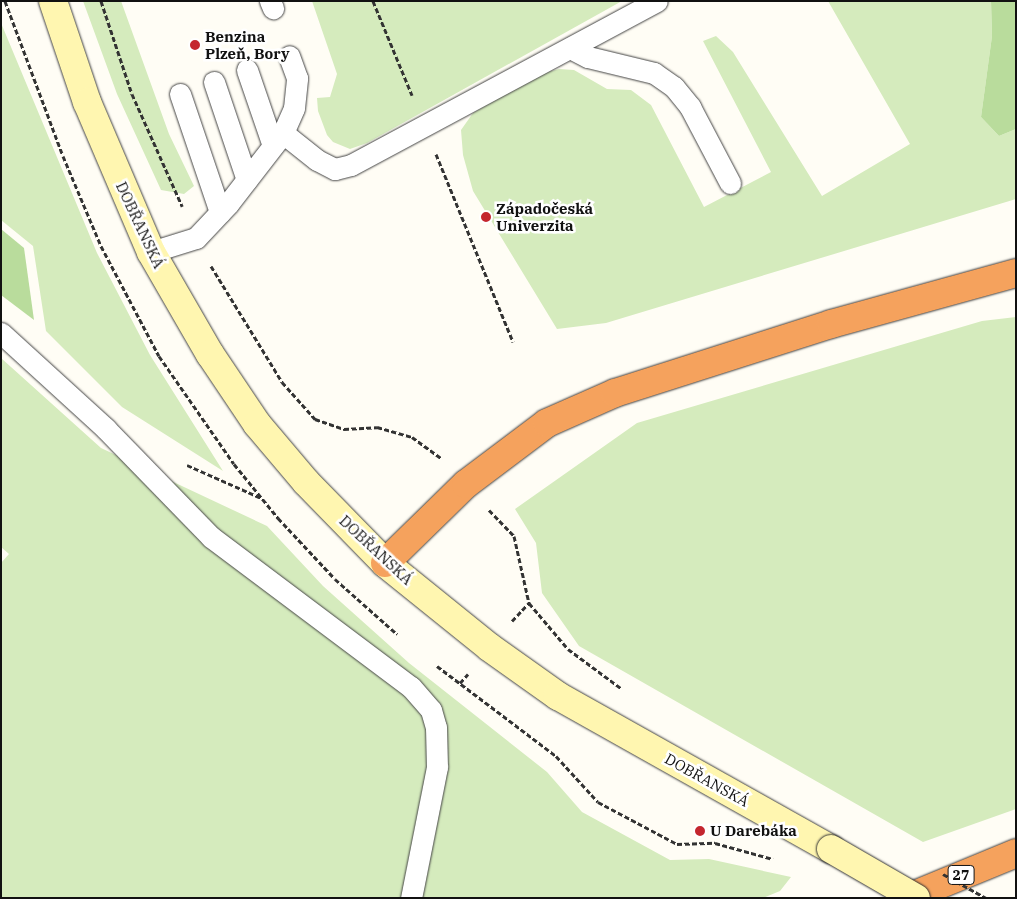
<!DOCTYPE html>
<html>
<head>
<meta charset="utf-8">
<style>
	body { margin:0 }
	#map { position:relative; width:1017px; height:899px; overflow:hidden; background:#fffdf5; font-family:"IBM Plex Serif",serif }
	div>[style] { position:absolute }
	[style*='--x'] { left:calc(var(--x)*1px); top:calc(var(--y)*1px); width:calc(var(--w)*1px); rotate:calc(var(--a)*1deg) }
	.green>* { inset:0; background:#d5ebbd }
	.forest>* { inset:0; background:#b9dc9c }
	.path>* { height:3px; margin-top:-1.5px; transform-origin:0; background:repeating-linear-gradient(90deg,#333 0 5px,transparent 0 7.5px) }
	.roads { filter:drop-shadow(0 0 1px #444) drop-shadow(0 0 1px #444) }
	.lane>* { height:21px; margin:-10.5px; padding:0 10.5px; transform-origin:10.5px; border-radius:10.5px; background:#fff }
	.secondary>* { height:28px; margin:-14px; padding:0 14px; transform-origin:14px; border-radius:14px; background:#fff6b0 }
	.highway>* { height:28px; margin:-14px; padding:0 14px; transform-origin:14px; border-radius:14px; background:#f5a25d }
	.path-bridge>* { height:3px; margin-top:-1.5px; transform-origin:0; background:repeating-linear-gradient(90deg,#333 0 5px,transparent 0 7.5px) }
	.bridges { filter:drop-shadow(0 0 1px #333) drop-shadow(0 0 1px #333) }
	.secondary-bridge>* { height:28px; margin:-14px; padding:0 14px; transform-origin:14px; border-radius:14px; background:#fff6b0 }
	.dots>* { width:14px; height:14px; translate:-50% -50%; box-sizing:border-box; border:2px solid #fff; border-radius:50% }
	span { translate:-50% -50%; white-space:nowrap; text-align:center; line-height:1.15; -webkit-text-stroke:5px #fff; paint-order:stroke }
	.shield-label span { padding:1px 4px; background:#fff; border:1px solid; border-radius:4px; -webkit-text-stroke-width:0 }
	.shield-label { font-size:14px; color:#111; font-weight:700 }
	.poi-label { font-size:15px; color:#111; font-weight:700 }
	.left { translate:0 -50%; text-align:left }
	.street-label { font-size:15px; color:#111 }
	.frame { position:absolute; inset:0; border:2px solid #111; pointer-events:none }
</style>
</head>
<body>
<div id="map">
	<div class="green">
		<i style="clip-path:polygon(83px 1px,121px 1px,169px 134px,194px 186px,184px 194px,161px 190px,117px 94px)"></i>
		<i style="clip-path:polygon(312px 1px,622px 1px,367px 143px,350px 149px,333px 142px,327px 135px,318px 111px,317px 98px,330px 97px,337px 74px)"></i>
		<i style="clip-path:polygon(828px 1px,991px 1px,992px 36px,981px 117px,999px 136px,1016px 129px,1016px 199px,606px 323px,557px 329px,473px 191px,463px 155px,461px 130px,473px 113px,540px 74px,559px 69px,574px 70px,607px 89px,631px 90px,651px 105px,704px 207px,771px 172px,703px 41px,716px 36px,733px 52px,822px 196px,910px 144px)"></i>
		<i style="clip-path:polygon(1px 23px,97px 253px,150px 355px,223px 471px,122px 407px,46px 331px,33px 246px,1px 220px)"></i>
		<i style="clip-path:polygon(1016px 317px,1016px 809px,923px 842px,579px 646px,542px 593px,536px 543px,515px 509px,637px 423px,982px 321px)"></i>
		<i style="clip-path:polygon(1px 358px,101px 448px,267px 526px,323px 586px,409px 663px,547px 772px,582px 812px,670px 860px,709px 859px,791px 877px,780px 891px,763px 898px,1px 898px,1px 563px,9px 554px,1px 547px)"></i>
	</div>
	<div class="forest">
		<i style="clip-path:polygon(991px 1px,1016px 1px,1016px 129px,999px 136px,981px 117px,992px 36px)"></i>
		<i style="clip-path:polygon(1px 229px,24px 248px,34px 320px,1px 295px)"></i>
	</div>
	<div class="path">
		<i style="--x:5;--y:1;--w:165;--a:69.5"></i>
		<i style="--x:63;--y:156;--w:98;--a:67.1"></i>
		<i style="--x:101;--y:246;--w:124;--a:62.2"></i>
		<i style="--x:159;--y:356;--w:131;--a:55.2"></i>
		<i style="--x:234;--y:464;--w:70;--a:50.8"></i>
		<i style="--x:278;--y:518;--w:83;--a:46.9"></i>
		<i style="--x:335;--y:579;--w:83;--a:41.6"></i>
		<i style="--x:101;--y:1;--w:98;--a:71.6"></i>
		<i style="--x:132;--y:94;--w:123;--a:65.9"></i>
		<i style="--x:373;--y:1;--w:102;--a:67.5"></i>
		<i style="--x:436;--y:154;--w:203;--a:67.7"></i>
		<i style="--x:211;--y:266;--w:136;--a:58.5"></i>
		<i style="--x:282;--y:382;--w:50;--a:48.3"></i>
		<i style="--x:315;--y:419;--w:31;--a:19"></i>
		<i style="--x:344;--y:429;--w:33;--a:-3"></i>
		<i style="--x:377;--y:427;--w:36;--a:16"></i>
		<i style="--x:412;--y:437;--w:37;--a:36"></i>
		<i style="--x:187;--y:465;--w:81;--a:24"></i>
		<i style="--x:489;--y:510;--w:36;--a:46"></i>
		<i style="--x:514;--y:536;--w:69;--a:77.4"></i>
		<i style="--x:512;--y:621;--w:25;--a:-47"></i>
		<i style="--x:529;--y:603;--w:60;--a:49.7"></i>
		<i style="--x:568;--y:649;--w:67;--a:36.5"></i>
		<i style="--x:437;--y:666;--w:149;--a:37.1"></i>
		<i style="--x:556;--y:756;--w:62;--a:47.6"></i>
		<i style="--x:598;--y:802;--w:89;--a:28"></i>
		<i style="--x:677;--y:844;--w:38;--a:-2"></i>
		<i style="--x:715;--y:843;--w:60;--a:15.4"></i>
		<i style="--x:460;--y:683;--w:12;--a:-48"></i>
	</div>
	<div class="roads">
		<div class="lane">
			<i style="--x:270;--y:1;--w:8;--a:67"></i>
			<i style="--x:570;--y:48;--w:20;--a:27"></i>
			<i style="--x:588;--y:57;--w:68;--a:13.6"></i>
			<i style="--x:654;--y:73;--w:24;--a:35"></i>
			<i style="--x:674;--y:87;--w:26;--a:51"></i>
			<i style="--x:690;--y:107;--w:86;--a:62.2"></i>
			<i style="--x:247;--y:70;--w:80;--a:71.1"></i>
			<i style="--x:214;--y:82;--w:103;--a:71.4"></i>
			<i style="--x:180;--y:94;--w:125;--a:71.3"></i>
			<i style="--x:283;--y:133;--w:43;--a:38.5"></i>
			<i style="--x:317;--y:160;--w:20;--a:27"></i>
			<i style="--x:335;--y:169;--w:16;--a:-14"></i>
			<i style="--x:351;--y:165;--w:347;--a:-28.2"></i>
			<i style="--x:151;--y:252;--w:47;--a:-17.3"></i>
			<i style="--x:196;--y:238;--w:47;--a:-46.7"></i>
			<i style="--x:228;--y:204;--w:90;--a:-52.2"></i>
			<i style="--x:283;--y:133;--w:27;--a:-66"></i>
			<i style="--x:294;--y:108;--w:30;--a:-84"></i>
			<i style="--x:297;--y:78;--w:23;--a:-110"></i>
			<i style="--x:1;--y:333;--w:142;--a:42.4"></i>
			<i style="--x:106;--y:429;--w:151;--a:45.8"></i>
			<i style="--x:211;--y:537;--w:250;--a:36.9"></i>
			<i style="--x:411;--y:687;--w:30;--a:49"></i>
			<i style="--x:431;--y:710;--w:18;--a:74"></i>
			<i style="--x:436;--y:727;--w:40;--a:88.6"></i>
			<i style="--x:437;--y:767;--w:134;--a:101.2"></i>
		</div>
		<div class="secondary">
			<i style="--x:53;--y:1;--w:107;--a:71.4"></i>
			<i style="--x:87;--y:102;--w:163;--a:66.9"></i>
			<i style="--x:151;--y:252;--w:118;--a:60"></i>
			<i style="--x:210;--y:354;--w:84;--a:56.1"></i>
			<i style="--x:257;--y:424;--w:76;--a:49.8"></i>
			<i style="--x:306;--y:482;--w:113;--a:45.7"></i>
			<i style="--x:385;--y:563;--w:134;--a:38.9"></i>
			<i style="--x:489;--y:647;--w:85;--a:35.4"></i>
			<i style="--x:558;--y:696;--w:313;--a:29.3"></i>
		</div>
		<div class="highway">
			<i style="--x:385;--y:563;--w:113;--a:-44.3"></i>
			<i style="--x:466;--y:484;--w:101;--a:-37"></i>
			<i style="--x:547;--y:423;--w:74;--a:-23.8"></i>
			<i style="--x:615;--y:393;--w:227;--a:-17.7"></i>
			<i style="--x:831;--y:324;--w:192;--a:-15.4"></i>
			<i style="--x:907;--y:898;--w:118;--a:-22.4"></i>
		</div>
	</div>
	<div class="path-bridge">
		<i style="--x:943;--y:874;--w:49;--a:29.2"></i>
	</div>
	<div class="bridges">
		<div class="secondary-bridge">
			<i style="--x:831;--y:849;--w:98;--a:30"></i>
		</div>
	</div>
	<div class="dots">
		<i style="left:195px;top:45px;background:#c4262e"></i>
		<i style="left:486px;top:217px;background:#c4262e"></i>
		<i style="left:700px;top:831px;background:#c4262e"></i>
	</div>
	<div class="shield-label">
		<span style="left:961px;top:875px">27</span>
	</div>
	<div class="poi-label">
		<span class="left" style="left:205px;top:45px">Benzina<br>Plzeň, Bory</span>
		<span class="left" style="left:496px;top:217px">Západočeská<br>Univerzita</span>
		<span class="left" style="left:710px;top:831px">U Darebáka</span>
	</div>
	<div class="street-label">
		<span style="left:140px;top:225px;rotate:65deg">DOBŘANSKÁ</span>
		<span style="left:376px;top:550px;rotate:43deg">DOBŘANSKÁ</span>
		<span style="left:707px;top:780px;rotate:29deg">DOBŘANSKÁ</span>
	</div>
	<div class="frame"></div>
</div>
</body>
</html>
